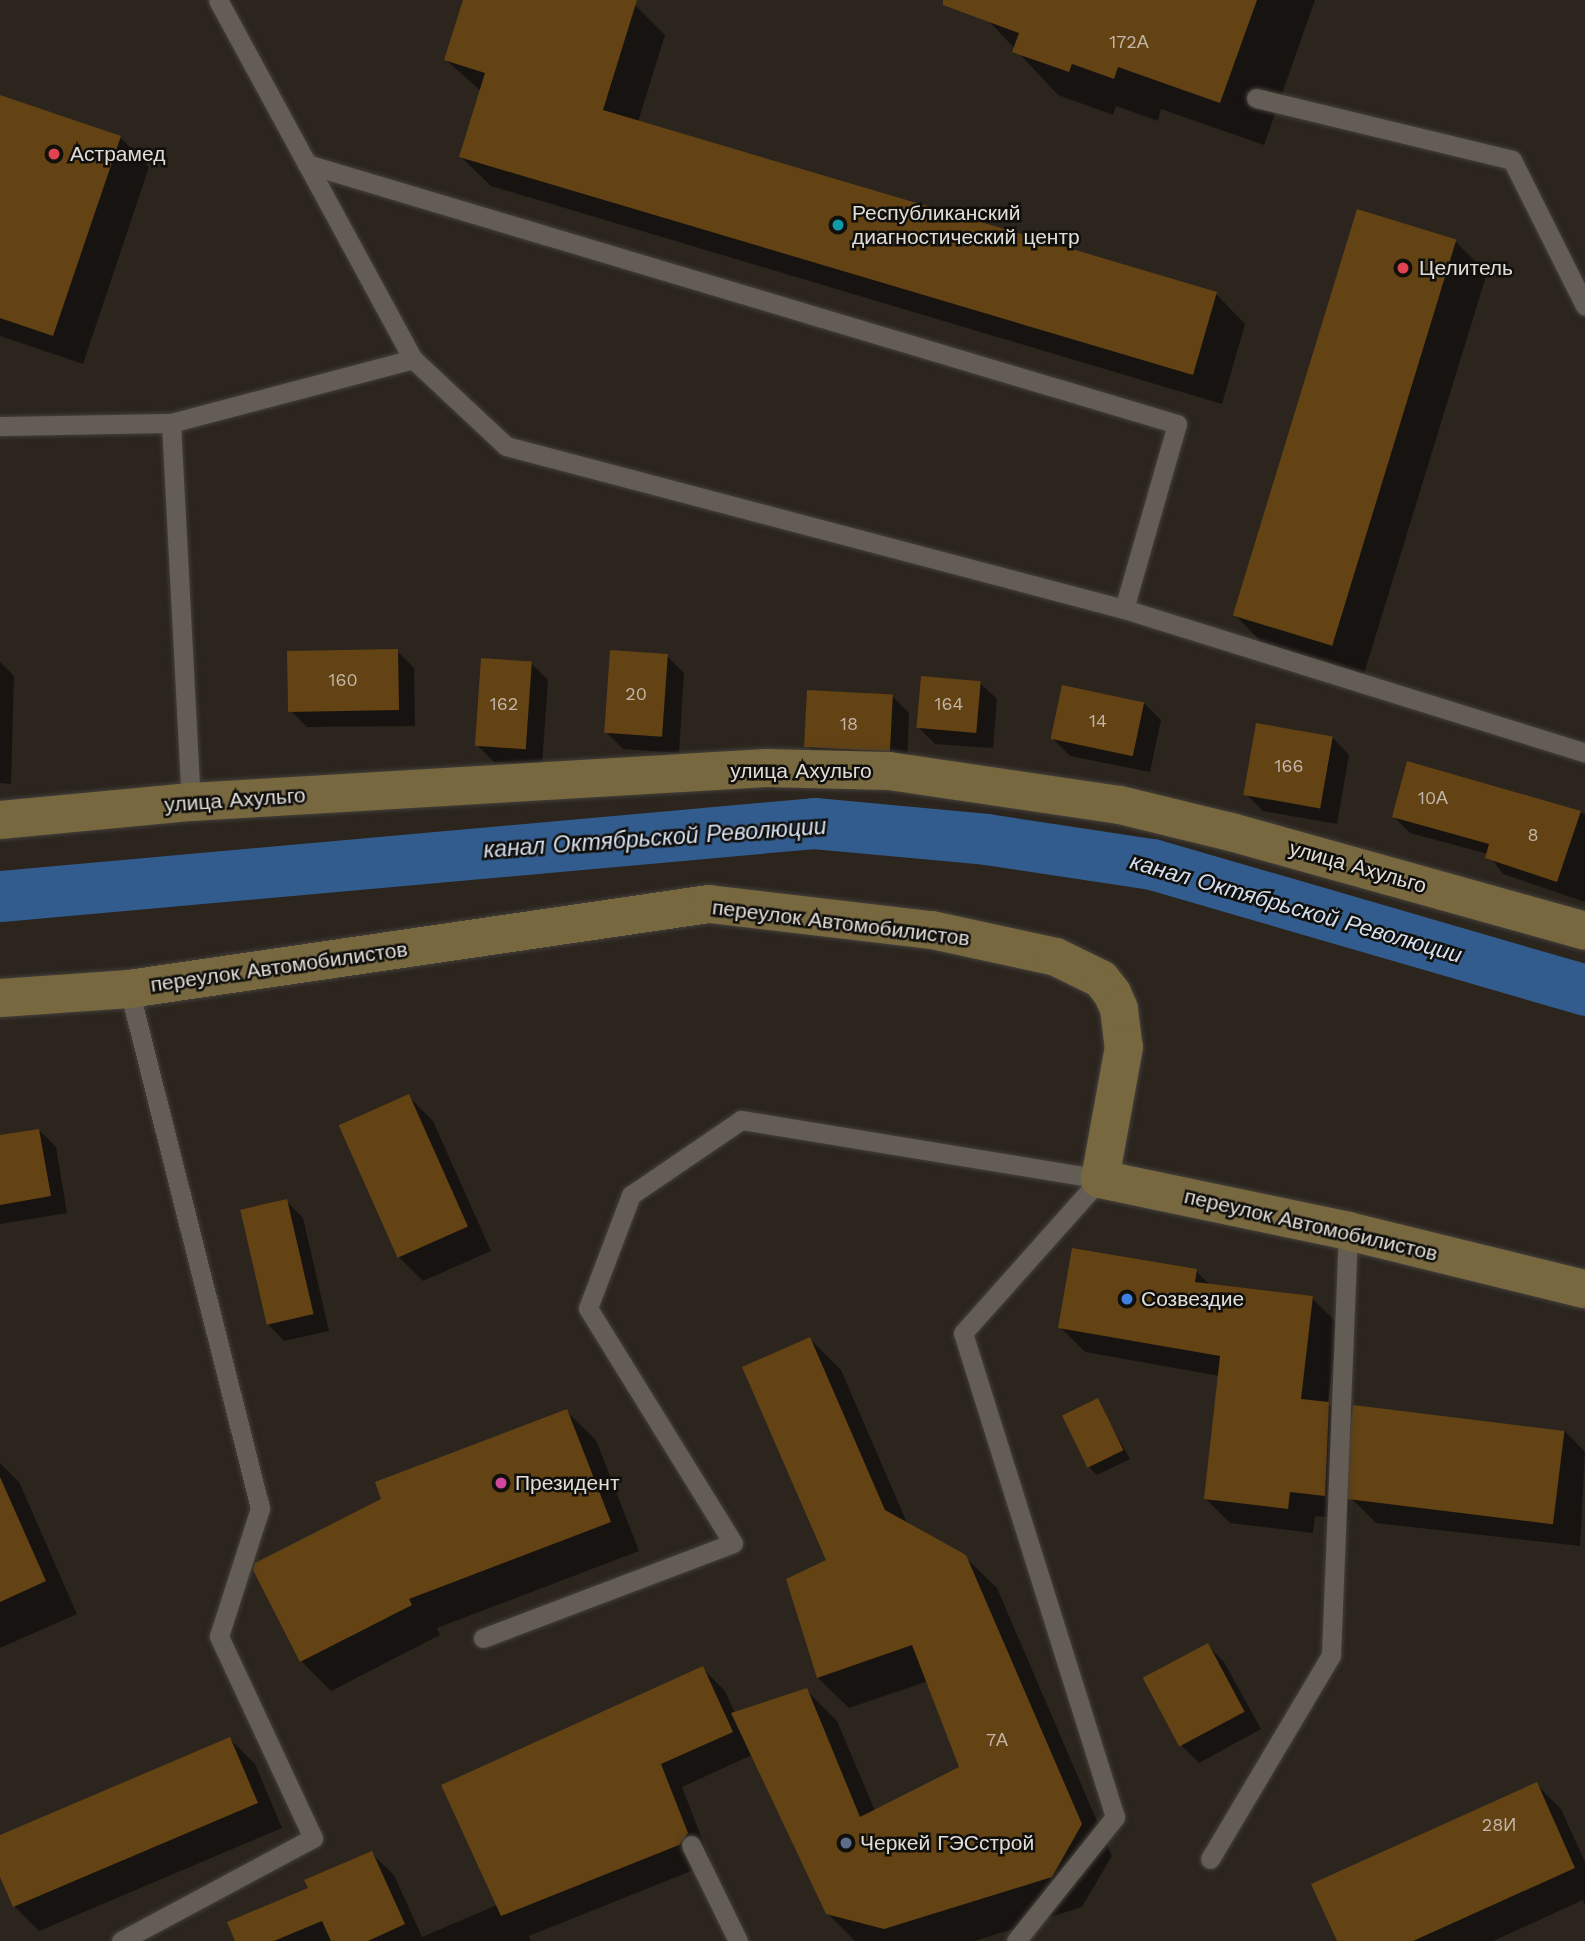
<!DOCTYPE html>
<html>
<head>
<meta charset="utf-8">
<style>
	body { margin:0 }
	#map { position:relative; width:1585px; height:1941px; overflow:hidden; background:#2b251e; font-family:"Work Sans",sans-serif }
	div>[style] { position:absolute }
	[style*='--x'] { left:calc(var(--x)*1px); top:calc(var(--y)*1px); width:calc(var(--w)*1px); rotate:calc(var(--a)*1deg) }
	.shadow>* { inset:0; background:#0007 }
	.canal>* { height:51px; margin:-25.5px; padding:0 25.5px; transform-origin:25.5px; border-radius:25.5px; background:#325c8e }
	.building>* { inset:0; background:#634213; transform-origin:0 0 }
	.roads { filter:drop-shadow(0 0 2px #443f3a) drop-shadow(0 0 2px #443f3a) }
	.service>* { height:19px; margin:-9.5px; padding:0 9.5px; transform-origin:9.5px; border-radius:9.5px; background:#635d55 }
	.secondary>* { height:38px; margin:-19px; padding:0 19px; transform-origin:19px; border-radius:19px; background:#77683f }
	.dots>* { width:19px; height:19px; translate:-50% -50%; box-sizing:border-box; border:4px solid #110f0c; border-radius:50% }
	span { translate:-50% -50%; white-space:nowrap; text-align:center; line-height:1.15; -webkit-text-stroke:5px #110f0c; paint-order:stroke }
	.number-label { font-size:18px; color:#c1b6a7 }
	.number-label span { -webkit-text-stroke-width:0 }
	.poi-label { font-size:21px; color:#e0dcd8 }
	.left { translate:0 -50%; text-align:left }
	.street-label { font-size:21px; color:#e0dcd8 }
	.water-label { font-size:23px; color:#d3dfef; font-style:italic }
</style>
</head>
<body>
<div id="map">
	<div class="shadow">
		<i style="clip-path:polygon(465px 0,619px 0,635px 5px,665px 35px,638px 122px,1216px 294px,1245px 324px,1222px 404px,491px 186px,461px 157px,481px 91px,446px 60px)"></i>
		<i style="clip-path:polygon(979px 0,1315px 0,1264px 145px,1161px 109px,1158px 121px,1116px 106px,1113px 115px,1058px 95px,988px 20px)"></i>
		<i style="clip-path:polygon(0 97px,120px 137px,149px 167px,83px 364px,0 336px)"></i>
		<i style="clip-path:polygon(1455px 241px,1487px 273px,1363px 677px,1267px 648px,1235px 615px)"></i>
		<i style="clip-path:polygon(397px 651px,414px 668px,415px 726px,307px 727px,290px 710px)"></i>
		<i style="clip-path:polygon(667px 656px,684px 673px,679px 753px,623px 749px,606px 732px)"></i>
		<i style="clip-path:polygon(0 662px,14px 676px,11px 784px,0 783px)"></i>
		<i style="clip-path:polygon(531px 663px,548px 680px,542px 765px,494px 762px,477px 745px)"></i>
		<i style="clip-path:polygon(980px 683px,997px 699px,993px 748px,935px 744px,918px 727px)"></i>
		<i style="clip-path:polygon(892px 696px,909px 713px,907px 765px,824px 763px,807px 746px)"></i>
		<i style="clip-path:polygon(1144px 703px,1161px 720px,1150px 772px,1070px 756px,1053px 739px)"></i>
		<i style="clip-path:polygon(1333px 738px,1349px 755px,1337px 824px,1263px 811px,1246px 794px)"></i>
		<i style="clip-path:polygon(1408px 763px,1585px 814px,1585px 902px,1503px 874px,1488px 854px,1410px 833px,1394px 817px)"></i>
		<i style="clip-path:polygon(408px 1096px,433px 1121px,491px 1251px,423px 1281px,398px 1256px)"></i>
		<i style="clip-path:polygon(39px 1130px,56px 1147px,67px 1213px,0 1224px,0 1137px)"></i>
		<i style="clip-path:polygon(286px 1201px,303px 1218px,329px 1331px,284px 1341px,268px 1324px)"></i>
		<i style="clip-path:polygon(1196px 1271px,1210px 1285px,1312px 1298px,1337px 1323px,1328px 1404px,1354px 1430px,1565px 1431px,1585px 1452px,1580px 1546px,1376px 1523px,1350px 1497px,1349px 1520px,1315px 1516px,1313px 1533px,1230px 1523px,1205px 1498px,1220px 1376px,1085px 1352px,1060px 1327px)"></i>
		<i style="clip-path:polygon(810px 1339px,841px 1370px,908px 1525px,965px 1557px,997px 1588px,1112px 1856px,1082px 1907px,975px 1941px,855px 1941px,827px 1913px,752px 1755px,682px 1787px,709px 1857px,701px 1867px,529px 1936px,531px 1941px,237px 1941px,371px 1853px,394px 1875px,422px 1937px,497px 1905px,702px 1668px,725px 1691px,735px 1713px,806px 1690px,837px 1721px,875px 1811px,961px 1768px,928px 1681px,849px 1708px,818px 1678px,829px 1561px)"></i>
		<i style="clip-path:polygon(1097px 1400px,1130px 1459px,1097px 1475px,1089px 1467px)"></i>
		<i style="clip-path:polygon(566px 1411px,596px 1440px,639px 1551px,437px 1628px,440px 1635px,331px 1691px,301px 1661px)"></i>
		<i style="clip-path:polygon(0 1463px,19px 1482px,77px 1614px,0 1648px)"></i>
		<i style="clip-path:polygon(1207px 1645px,1224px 1662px,1261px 1729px,1199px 1763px,1182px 1746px)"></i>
		<i style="clip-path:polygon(230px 1739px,255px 1764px,282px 1828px,39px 1931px,14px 1906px,0 1873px,0 1837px)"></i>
		<i style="clip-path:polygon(1536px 1784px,1561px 1809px,1585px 1862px,1585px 1905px,1583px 1900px,1493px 1941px,1339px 1941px)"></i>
	</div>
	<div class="canal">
		<i style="--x:0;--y:896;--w:817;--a:-5.12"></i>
		<i style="--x:814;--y:823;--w:173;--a:5.3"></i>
		<i style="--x:986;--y:839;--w:168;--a:8.6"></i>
		<i style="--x:1152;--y:864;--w:451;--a:16.2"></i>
	</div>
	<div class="building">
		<i style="clip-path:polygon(463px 0,637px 0,603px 110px,1217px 292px,1193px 375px,459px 157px,485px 73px,444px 60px)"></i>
		<i style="clip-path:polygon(943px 0,1257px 0,1220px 103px,1118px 67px,1114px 79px,1072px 64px,1069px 72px,1012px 52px,1019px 33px,943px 5px)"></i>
		<i style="clip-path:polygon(0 95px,121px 136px,53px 336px,0 318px)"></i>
		<i style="left:1357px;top:209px;width:104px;height:425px;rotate:17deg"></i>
		<i style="left:398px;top:649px;width:61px;height:111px;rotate:89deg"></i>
		<i style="left:610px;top:650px;width:58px;height:83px;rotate:4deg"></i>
		<i style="left:481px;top:658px;width:51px;height:88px;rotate:4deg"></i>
		<i style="left:921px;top:676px;width:60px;height:52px;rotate:5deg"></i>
		<i style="left:1062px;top:685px;width:84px;height:55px;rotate:12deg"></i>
		<i style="left:807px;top:690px;width:86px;height:57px;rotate:3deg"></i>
		<i style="left:1256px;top:723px;width:78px;height:73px;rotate:10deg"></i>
		<i style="clip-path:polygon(1407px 761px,1581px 811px,1557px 882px,1485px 858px,1489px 844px,1392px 817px)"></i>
		<i style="left:409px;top:1094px;width:145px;height:77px;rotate:66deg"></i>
		<i style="clip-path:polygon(39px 1129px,51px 1196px,0 1205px,0 1135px)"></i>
		<i style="left:287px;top:1199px;width:118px;height:48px;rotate:77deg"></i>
		<i style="clip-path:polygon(1072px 1248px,1197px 1269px,1195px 1282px,1313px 1296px,1301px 1399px,1329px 1402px,1325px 1496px,1290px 1492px,1288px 1509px,1204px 1499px,1220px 1356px,1058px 1328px)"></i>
		<i style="clip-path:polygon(810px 1337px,885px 1510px,966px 1555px,1082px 1824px,1052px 1877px,884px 1929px,826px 1914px,731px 1713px,807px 1688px,860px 1817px,959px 1767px,912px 1645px,817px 1678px,786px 1579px,826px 1560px,742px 1367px)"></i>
		<i style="left:1098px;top:1398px;width:58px;height:40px;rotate:64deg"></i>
		<i style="left:1353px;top:1405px;width:213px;height:94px;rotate:7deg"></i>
		<i style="clip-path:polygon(567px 1409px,611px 1522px,409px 1599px,412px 1605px,300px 1662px,253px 1570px,255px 1563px,381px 1499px,375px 1482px)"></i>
		<i style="clip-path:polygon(0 1477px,46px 1581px,0 1602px)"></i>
		<i style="left:1208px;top:1643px;width:78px;height:74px;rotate:62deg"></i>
		<i style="clip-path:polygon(703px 1666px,733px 1732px,661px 1764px,688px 1833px,679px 1845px,501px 1916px,441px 1785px)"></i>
		<i style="clip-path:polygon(230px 1737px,258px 1803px,13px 1907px,0 1877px,0 1835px)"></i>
		<i style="clip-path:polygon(1537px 1782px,1575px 1868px,1413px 1941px,1337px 1941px,1311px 1884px)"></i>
		<i style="clip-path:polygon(372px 1851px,405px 1924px,368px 1941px,331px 1941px,322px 1921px,274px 1941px,235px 1941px,227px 1922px,308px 1888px,304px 1880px)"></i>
	</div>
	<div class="roads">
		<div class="service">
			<i style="--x:218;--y:0;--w:187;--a:61.5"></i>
			<i style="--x:307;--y:164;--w:908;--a:16.64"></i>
			<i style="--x:1177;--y:424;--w:192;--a:106"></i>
			<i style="--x:1256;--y:98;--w:263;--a:13.6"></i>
			<i style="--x:1512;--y:160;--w:163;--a:63.4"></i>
			<i style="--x:307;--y:164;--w:222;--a:61.5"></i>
			<i style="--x:413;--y:359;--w:127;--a:43.1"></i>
			<i style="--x:506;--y:446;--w:639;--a:14.78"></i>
			<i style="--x:1124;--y:609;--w:483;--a:17.3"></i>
			<i style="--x:171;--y:423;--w:380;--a:87"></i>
			<i style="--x:0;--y:426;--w:171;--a:-1"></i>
			<i style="--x:171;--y:423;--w:250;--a:-14.8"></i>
			<i style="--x:483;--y:1638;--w:267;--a:-20.8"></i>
			<i style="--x:733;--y:1543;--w:276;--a:-121.7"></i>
			<i style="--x:588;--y:1308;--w:121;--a:-69.2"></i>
			<i style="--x:631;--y:1195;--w:133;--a:-34.3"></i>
			<i style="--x:741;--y:1120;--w:364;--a:9.3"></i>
			<i style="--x:691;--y:1845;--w:107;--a:63.9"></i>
			<i style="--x:1210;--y:1859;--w:237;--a:-59.3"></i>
			<i style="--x:1331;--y:1655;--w:424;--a:-87.7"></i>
			<i style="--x:121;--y:1941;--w:218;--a:-28.2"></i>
			<i style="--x:313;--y:1838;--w:223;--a:-115"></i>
			<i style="--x:219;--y:1636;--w:134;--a:-72.2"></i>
			<i style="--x:260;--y:1508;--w:535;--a:-104.17"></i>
			<i style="--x:1016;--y:1941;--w:159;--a:-51.4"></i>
			<i style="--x:1115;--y:1817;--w:507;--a:-107.43"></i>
			<i style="--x:963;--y:1333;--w:206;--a:-48.3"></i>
		</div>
		<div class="secondary">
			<i style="--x:0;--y:820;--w:192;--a:-5.4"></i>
			<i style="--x:191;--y:802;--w:576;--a:-3.38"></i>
			<i style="--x:766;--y:768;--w:123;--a:1.4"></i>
			<i style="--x:889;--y:771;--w:233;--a:8.4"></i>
			<i style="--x:1120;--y:805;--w:114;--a:13.7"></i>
			<i style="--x:1231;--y:832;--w:368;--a:15.6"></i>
			<i style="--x:0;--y:998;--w:129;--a:-4"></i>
			<i style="--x:129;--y:989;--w:586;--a:-8.34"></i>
			<i style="--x:709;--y:904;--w:225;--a:6.7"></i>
			<i style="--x:932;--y:930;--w:127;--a:12.3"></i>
			<i style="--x:1056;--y:957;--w:50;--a:26.1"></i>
			<i style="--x:1101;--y:979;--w:18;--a:52"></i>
			<i style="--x:1112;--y:993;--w:17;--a:66"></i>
			<i style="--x:1119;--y:1009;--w:38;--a:83"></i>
			<i style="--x:1124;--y:1047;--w:134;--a:100.3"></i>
			<i style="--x:1100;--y:1179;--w:253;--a:11.8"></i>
			<i style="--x:1348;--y:1231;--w:244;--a:13.8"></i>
		</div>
	</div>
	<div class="dots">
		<i style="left:54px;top:154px;background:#e0444e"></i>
		<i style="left:838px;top:225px;background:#0f9aa8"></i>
		<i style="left:1403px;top:268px;background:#e0444e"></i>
		<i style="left:1127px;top:1299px;background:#3f7fe0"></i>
		<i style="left:501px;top:1483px;background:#d1479c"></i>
		<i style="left:846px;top:1843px;background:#5c6f8a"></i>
	</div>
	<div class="number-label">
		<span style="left:1129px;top:42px">172А</span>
		<span style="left:343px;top:680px">160</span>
		<span style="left:636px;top:694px">20</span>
		<span style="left:504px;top:704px">162</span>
		<span style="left:949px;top:704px">164</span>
		<span style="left:1098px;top:721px">14</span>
		<span style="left:849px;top:724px">18</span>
		<span style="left:1289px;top:766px">166</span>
		<span style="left:1433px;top:798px">10А</span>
		<span style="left:1533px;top:835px">8</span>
		<span style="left:997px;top:1740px">7А</span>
		<span style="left:1499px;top:1825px">28И</span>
	</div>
	<div class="poi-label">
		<span class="left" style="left:70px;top:154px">Астрамед</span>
		<span class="left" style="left:852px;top:225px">Республиканский<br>диагностический центр</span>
		<span class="left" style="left:1419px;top:268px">Целитель</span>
		<span class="left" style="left:1141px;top:1299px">Созвездие</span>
		<span class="left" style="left:515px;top:1483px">Президент</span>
		<span class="left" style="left:860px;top:1843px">Черкей ГЭСстрой</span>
	</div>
	<div class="street-label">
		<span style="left:801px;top:771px">улица Ахульго</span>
		<span style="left:235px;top:800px;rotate:-4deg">улица Ахульго</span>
		<span style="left:1358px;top:867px;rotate:16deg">улица Ахульго</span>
		<span style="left:841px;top:923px;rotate:7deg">переулок Автомобилистов</span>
		<span style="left:279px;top:967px;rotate:-8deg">переулок Автомобилистов</span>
		<span style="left:1311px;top:1225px;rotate:13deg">переулок Автомобилистов</span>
	</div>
	<div class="water-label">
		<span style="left:655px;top:839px;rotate:-4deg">канал Октябрьской Революции</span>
		<span style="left:1296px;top:909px;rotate:16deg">канал Октябрьской Революции</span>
	</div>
</div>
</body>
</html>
